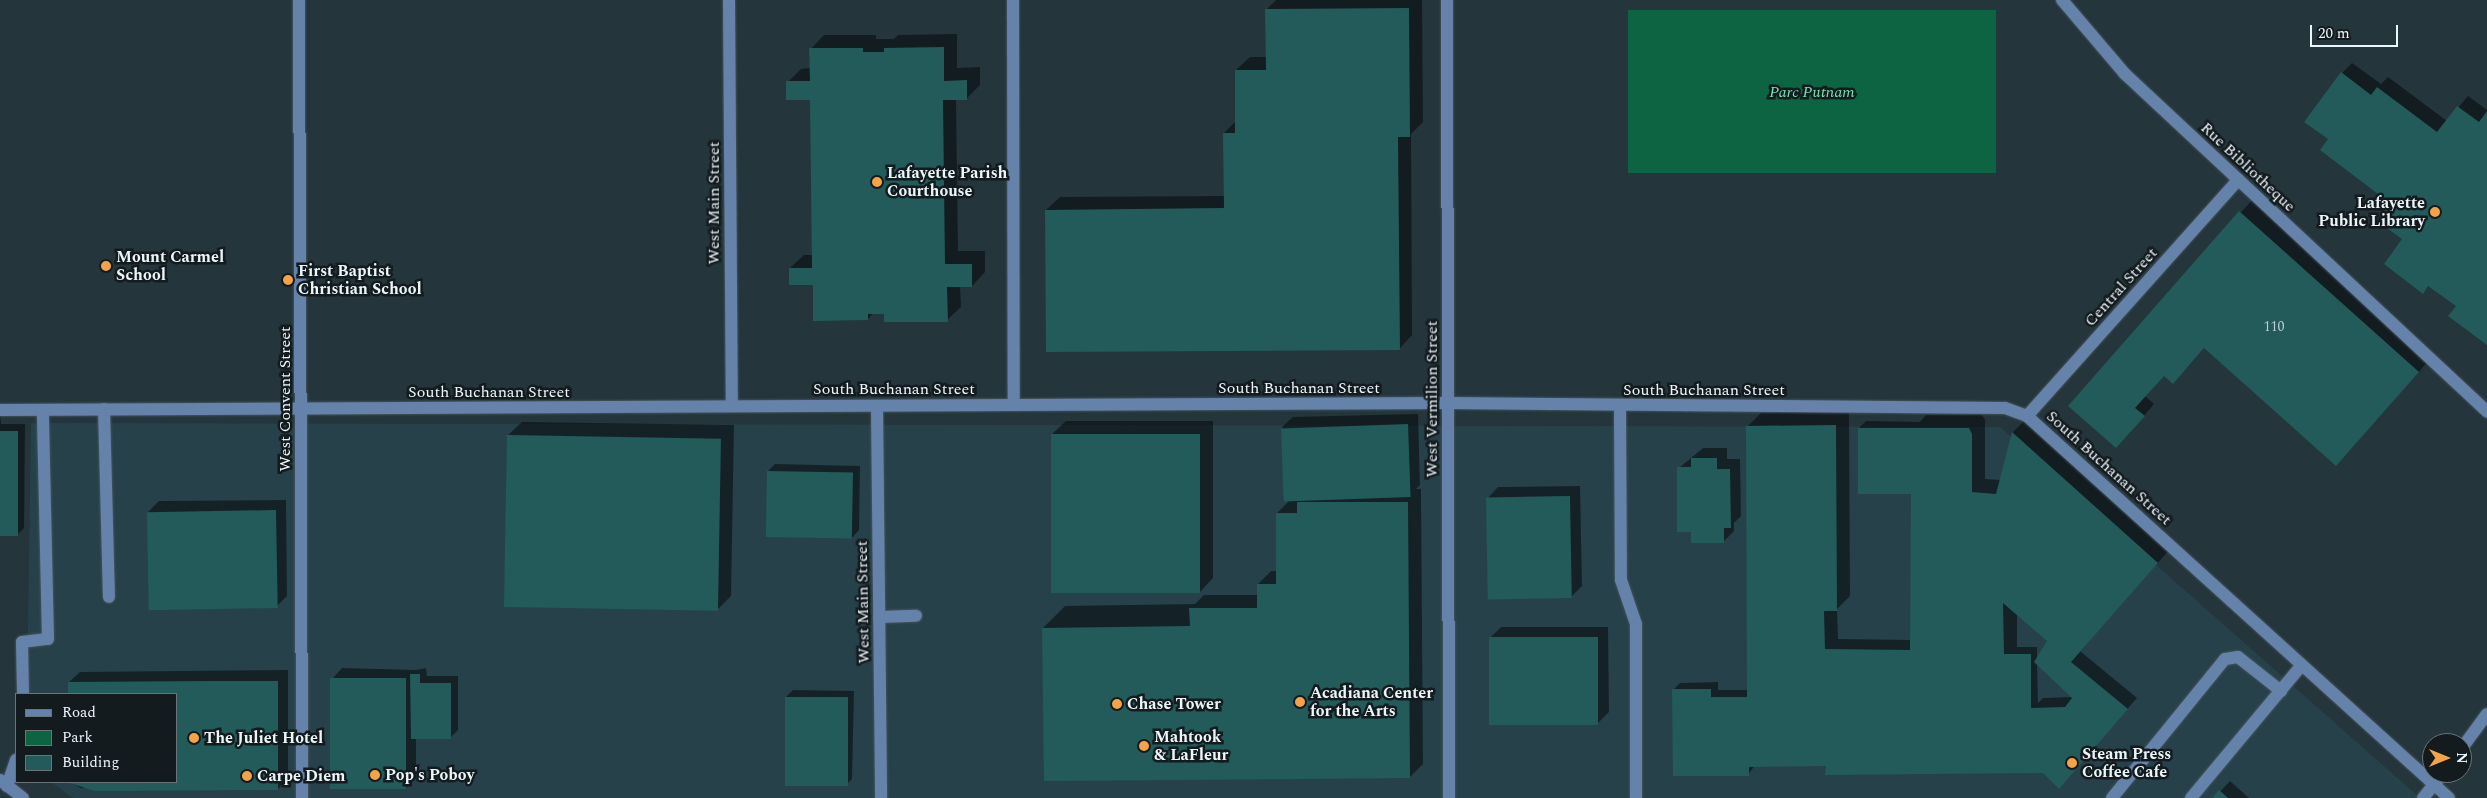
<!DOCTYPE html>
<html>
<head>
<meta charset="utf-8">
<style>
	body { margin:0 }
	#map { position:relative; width:2487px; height:798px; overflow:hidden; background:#24353c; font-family:Spectral,serif }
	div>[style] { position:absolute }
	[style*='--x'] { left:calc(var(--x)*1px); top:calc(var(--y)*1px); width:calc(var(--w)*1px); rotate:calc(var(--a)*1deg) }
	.built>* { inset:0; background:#27414b }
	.green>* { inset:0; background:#0d6443; transform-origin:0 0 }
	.shadow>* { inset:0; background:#0007 }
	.building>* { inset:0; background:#235b5a; transform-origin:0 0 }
	.roads { filter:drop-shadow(0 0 1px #44545b) drop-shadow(0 0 1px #44545b) }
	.minor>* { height:12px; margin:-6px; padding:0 6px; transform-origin:6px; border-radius:6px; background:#6582aa }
	.dots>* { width:14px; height:14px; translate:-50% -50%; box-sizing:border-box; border:2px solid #141b1f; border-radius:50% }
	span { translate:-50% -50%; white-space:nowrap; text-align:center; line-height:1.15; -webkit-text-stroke:5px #141b1f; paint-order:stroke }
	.number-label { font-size:14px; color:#b9cfd3 }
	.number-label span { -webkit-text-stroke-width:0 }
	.park-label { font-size:16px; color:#76e4b0; font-style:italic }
	.street-label { font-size:16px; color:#ebf6fb }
	.poi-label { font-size:16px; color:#ebf6fb; font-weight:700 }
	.left { translate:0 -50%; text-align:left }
	.right { translate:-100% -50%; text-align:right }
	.legend { position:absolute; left:15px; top:693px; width:162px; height:90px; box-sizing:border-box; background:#141b1f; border:1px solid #6a7377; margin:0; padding:6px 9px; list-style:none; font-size:15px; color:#ebf6fb }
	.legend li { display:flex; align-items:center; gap:10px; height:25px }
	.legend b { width:25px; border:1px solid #6a7377 }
	.north { position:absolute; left:2422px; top:733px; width:50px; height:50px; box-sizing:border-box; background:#141b1f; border:1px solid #6a7377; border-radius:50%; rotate:90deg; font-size:14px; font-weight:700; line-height:20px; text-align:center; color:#ebf6fb }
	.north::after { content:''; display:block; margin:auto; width:18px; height:22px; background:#f5a346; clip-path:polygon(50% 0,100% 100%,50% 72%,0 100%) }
	.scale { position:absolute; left:2310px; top:25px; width:88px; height:22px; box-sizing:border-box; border:2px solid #ebf6fb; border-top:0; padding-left:6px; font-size:15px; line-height:18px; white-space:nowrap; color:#ebf6fb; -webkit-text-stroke:4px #141b1f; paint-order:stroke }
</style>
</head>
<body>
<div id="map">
	<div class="built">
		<i style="clip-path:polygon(31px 423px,2000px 427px,2420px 798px,73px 798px,51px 782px,176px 782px,176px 694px,27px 694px)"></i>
	</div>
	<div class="green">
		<i style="left:1996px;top:10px;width:163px;height:368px;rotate:90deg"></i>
	</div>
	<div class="shadow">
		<i style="clip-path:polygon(1276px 0,1422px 0,1423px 122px,1411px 134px,1412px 335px,1399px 349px,1046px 210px,1060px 197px,1225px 196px,1224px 133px,1236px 121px,1236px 70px,1250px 57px,1267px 57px,1267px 9px)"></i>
		<i style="clip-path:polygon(957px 34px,957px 68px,980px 67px,980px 85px,967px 98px,956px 99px,958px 251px,985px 251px,985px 272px,972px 286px,960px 286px,961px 307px,947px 320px,885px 313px,873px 313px,868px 319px,790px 268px,804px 255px,813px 255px,811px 98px,788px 82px,801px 69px,811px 68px,811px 49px,824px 35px,876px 35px,876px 39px,894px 39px,898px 35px)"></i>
		<i style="clip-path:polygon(2352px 63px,2381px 84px,2388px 77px,2447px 121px,2468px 96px,2487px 110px,2487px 344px,2457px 306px,2429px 285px,2422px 292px,2392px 202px,2330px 139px,2342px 73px)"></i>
		<i style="clip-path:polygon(2253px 199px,2431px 358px,2349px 451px,2205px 347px,2184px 371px,2164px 374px,2145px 396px,2154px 404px,2127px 436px,2157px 306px)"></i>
		<i style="clip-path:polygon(evenodd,1849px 412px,1850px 596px,1837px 609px,1838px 639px,1913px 640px,1913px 492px,1859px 428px,1866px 421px,1920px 422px,1926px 415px,1982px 415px,1985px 420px,1985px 479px,2001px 480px,2013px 432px,2026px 419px,2170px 549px,2080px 651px,2137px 698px,2059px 787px,2043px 772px,1826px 764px,1755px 765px,1748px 775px,1673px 690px,1680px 683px,1718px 682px,1718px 690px,1749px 690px,1748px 426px,1761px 413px,1849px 412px,2017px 613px,2049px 641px,2037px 659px,2037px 647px,2017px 647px,2017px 613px,1849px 412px,2037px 664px,2072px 697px,2043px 698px,2038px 703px,2037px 664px)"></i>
		<i style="clip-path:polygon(0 414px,1px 424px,25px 424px,24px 528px,17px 535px,0 535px)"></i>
		<i style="clip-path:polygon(1418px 414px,1420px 485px,1416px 489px,1421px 489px,1423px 764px,1410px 777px,1043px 628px,1065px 606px,1195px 604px,1204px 595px,1258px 595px,1258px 584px,1271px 571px,1277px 571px,1277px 513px,1292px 498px,1282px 427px,1293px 417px)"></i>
		<i style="clip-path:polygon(1066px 421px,1213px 421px,1213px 578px,1200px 592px,1052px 434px)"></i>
		<i style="clip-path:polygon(522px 422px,734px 425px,731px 596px,718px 609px,508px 435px)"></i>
		<i style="clip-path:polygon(1703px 448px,1727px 448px,1727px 459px,1740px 459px,1741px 516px,1734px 523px,1734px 531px,1723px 542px,1693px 531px,1679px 468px)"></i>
		<i style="clip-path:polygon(775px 464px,860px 466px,859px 530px,852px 538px,768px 471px)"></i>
		<i style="clip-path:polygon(1580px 486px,1582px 586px,1571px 597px,1488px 498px,1498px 487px)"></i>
		<i style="clip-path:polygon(286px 500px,287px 596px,276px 607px,148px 512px,159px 501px)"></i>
		<i style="clip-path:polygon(1501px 627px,1608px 627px,1609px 712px,1598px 723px,1490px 638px)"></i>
		<i style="clip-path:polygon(342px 668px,416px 670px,426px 668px,427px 676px,458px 676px,458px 730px,451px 737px,416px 738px,416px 778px,405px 789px,332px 679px)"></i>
		<i style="clip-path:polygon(288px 670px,288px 778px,278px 789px,81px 788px,69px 782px,176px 782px,176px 694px,69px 694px,69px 682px,80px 672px)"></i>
		<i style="clip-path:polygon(793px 690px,854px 691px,852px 779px,845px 786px,786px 697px)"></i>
		<i style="clip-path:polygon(2230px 781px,2249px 798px,2214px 798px)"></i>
	</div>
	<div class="building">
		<i style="clip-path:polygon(1409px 8px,1410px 137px,1398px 137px,1400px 350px,1046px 352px,1045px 210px,1224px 208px,1223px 133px,1235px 133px,1235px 70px,1266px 70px,1265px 9px)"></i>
		<i style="clip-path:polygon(944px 47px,944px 81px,967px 80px,967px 100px,943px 100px,945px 264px,972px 264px,972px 287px,947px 287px,948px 322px,884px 322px,884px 314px,868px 314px,868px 320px,813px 321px,813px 285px,789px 285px,789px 268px,812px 268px,810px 100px,786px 100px,786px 81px,810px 81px,809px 48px,863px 48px,863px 52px,884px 52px,884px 48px)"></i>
		<i style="clip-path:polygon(2341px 72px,2371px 95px,2377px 87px,2437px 132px,2457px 106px,2479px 122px,2487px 111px,2487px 345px,2448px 316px,2456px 306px,2428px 286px,2423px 294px,2384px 264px,2402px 239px,2377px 221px,2390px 203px,2320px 150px,2328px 139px,2304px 122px)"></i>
		<i style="clip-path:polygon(2239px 211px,2419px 372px,2336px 466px,2204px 348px,2173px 384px,2164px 376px,2135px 408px,2145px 416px,2116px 448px,2068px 406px)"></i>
		<i style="left:1408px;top:424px;width:73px;height:127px;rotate:88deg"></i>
		<i style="clip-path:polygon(evenodd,1836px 425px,1837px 611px,1824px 611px,1825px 649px,1910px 650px,1911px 494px,1858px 494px,1858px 428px,1969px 428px,1972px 434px,1972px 492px,1996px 494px,2012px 432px,2158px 563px,2071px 662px,2128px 709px,2059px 789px,2043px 773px,1825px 775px,1826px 766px,1749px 767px,1749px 776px,1673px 776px,1672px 689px,1711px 689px,1711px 697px,1747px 697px,1746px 426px,1836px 425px,2003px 603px,2047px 641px,2034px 662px,2072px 698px,2065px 707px,2031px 708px,2031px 654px,2004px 654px,2003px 603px)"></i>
		<i style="left:0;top:431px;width:18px;height:105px"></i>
		<i style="left:1051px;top:434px;width:149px;height:159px"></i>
		<i style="left:507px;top:435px;width:214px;height:172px;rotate:1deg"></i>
		<i style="clip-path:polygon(1691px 458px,1717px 458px,1717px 469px,1730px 469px,1731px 528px,1724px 528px,1724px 543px,1691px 543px,1691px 532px,1677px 532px,1677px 467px,1691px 467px)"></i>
		<i style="left:767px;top:471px;width:86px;height:66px;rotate:1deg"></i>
		<i style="left:1570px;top:496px;width:102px;height:84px;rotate:89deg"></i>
		<i style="clip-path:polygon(1297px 502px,1408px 502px,1410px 778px,1044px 781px,1042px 628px,1190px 626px,1189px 608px,1257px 608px,1257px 584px,1276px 584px,1276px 513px,1297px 513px)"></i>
		<i style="left:276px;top:510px;width:98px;height:129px;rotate:89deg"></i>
		<i style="left:1489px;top:637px;width:109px;height:88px"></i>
		<i style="clip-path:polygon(410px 674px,420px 674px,420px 683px,451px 683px,451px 739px,411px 739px)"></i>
		<i style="left:330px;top:678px;width:76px;height:111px"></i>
		<i style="clip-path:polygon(211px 681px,278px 681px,278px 790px,95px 791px,66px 782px,176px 782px,176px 694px,68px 694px,68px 682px)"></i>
		<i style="left:785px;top:697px;width:63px;height:89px"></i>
		<i style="clip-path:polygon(2219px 790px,2228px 798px,2212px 798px)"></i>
	</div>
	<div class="roads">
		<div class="minor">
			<i style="--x:299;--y:0;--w:798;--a:89.78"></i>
			<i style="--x:729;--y:0;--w:406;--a:89.6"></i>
			<i style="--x:1013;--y:0;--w:405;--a:89.9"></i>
			<i style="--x:1447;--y:0;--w:798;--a:89.86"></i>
			<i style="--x:2062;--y:0;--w:97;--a:49.6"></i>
			<i style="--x:2125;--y:74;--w:495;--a:43"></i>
			<i style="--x:1620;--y:405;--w:175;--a:89.7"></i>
			<i style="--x:1621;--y:580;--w:46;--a:71.2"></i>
			<i style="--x:1636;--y:624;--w:174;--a:90"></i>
			<i style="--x:877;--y:406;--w:392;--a:89.4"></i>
			<i style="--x:104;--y:409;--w:188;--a:88.5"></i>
			<i style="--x:0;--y:410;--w:1449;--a:-0.28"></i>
			<i style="--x:1449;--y:403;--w:556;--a:0.52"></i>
			<i style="--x:2005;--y:408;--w:23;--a:20"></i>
			<i style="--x:2027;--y:416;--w:569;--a:42.15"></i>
			<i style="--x:2027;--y:416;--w:317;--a:-48.2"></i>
			<i style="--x:879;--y:617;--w:37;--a:-2"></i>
			<i style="--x:23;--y:694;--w:52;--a:-91.1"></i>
			<i style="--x:22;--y:642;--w:26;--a:-7"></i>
			<i style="--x:48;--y:639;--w:229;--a:-91.3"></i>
			<i style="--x:2462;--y:748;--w:42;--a:-53.7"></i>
			<i style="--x:0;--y:780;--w:29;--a:38"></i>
			<i style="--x:7;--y:786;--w:28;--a:-71"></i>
			<i style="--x:2112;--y:798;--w:179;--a:-50.9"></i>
			<i style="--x:2225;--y:659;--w:13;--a:-9"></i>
			<i style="--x:2238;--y:657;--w:55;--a:38.3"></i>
			<i style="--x:2191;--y:798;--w:173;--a:-50.2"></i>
			<i style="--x:2423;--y:798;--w:32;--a:-51"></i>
		</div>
	</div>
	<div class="dots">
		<i style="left:877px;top:182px;background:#f5a346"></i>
		<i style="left:2435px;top:212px;background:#f5a346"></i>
		<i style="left:106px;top:266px;background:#f5a346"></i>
		<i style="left:288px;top:280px;background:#f5a346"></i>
		<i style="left:1300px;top:702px;background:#f5a346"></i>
		<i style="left:1117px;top:704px;background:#f5a346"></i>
		<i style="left:194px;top:738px;background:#f5a346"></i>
		<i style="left:1144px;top:746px;background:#f5a346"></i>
		<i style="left:2072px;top:763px;background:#f5a346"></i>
		<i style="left:375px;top:775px;background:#f5a346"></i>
		<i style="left:247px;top:776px;background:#f5a346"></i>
	</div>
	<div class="number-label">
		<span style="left:2274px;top:327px">110</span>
	</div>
	<div class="park-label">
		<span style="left:1812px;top:92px">Parc Putnam</span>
	</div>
	<div class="street-label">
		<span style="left:2248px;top:167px;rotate:43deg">Rue Bibliotheque</span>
		<span style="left:714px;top:203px;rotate:-90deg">West Main Street</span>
		<span style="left:2121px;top:287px;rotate:-48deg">Central Street</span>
		<span style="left:1299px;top:388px">South Buchanan Street</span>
		<span style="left:894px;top:389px">South Buchanan Street</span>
		<span style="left:1704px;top:390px">South Buchanan Street</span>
		<span style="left:489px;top:392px">South Buchanan Street</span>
		<span style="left:285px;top:399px;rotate:-90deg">West Convent Street</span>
		<span style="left:1432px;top:399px;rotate:-90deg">West Vermilion Street</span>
		<span style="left:2109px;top:468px;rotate:42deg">South Buchanan Street</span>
		<span style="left:863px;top:602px;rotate:-91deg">West Main Street</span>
	</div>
	<div class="poi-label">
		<span class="left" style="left:887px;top:182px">Lafayette Parish<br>Courthouse</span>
		<span class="right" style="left:2425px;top:212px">Lafayette<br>Public Library</span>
		<span class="left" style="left:116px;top:266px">Mount Carmel<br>School</span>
		<span class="left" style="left:298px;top:280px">First Baptist<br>Christian School</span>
		<span class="left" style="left:1310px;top:702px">Acadiana Center<br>for the Arts</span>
		<span class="left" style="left:1127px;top:704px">Chase Tower</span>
		<span class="left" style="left:1154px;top:746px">Mahtook<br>&amp; LaFleur</span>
		<span class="left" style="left:204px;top:738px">The Juliet Hotel</span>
		<span class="left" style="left:2082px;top:763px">Steam Press<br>Coffee Cafe</span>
		<span class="left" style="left:385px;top:775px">Pop's Poboy</span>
		<span class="left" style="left:257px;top:776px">Carpe Diem</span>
	</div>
	<ul class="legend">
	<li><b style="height:6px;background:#6582aa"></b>Road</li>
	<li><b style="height:14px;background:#0d6443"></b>Park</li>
	<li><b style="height:14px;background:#235b5a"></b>Building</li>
	</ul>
	<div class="north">N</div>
	<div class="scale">20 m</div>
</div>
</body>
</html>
